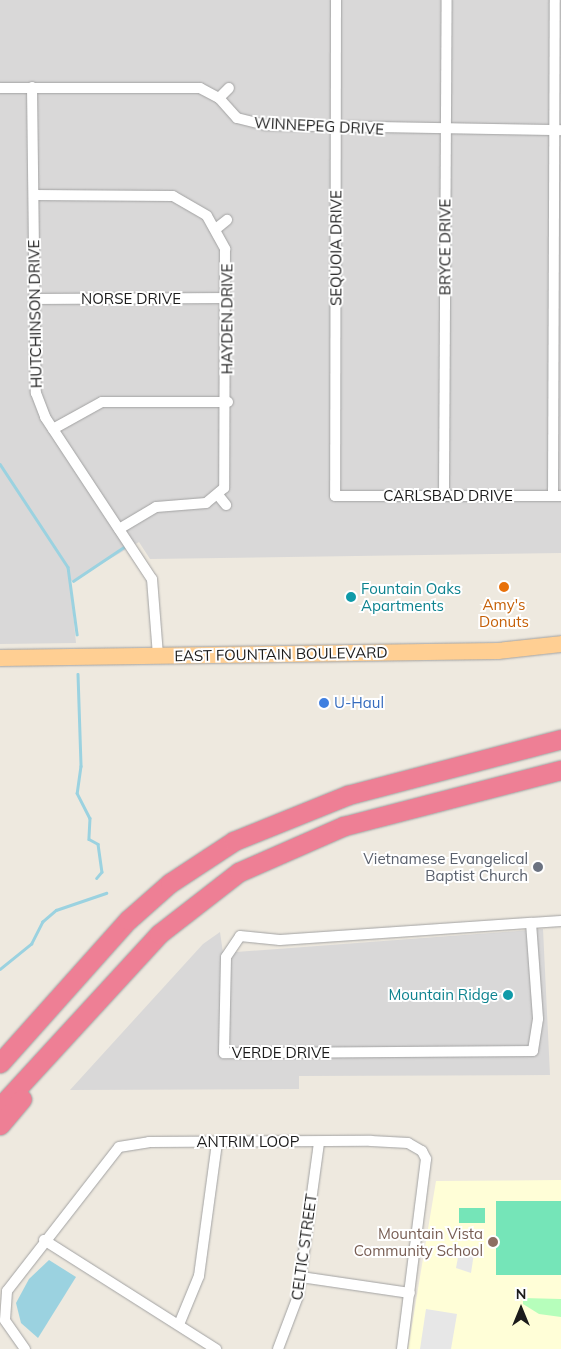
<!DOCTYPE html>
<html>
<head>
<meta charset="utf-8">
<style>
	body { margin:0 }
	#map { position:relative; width:561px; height:1349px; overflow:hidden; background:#eee9df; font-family:Mulish,sans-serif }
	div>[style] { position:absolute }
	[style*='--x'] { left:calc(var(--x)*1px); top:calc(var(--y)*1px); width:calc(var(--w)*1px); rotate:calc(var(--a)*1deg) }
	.residential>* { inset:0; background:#d9d8d8 }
	.education>* { inset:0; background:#fffed7 }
	.park>* { inset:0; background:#b6febb }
	.pitch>* { inset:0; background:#75e5b8; transform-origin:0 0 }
	.parking>* { inset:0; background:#e7e7e7 }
	.water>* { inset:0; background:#9bd2e0 }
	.stream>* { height:2.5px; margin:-1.25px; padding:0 1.25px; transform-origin:1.25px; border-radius:1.25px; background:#9bd2e0 }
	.roads { filter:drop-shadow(0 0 1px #a2a2a2) drop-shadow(0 0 1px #a2a2a2) }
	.street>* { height:10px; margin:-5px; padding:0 5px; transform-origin:5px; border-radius:5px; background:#fff }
	.primary>* { height:16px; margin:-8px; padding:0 8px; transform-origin:8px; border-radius:8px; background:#ffcf93 }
	.highway>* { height:19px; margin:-9.5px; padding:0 9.5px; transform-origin:9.5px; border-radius:9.5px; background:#ee7f95 }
	.dots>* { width:14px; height:14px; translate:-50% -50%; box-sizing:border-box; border:2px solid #fff; border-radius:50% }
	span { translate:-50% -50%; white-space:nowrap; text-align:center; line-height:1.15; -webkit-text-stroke:4px #fff; paint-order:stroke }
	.street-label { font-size:15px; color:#1b1b1b }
	.culture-label { font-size:15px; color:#0d838f }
	.left { translate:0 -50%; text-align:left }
	.right { translate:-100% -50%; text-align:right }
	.food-label { font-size:15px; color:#c56008 }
	.shop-label { font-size:15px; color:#366cbe }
	.worship-label { font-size:15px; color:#5b616d }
	.education-label { font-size:15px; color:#785e54 }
	.north { position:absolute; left:496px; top:1284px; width:50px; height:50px; -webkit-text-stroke:4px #fff; paint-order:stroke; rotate:0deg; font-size:14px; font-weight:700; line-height:20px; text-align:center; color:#1b1b1b }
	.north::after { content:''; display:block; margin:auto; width:18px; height:22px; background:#1b1b1b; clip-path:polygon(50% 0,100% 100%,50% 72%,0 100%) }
</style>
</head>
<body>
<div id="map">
	<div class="residential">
		<i style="clip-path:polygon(0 0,561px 0,561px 553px,150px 559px,139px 542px,70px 582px,76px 643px,0 644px)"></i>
		<i style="clip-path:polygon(543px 929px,550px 1075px,299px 1076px,299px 1089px,70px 1090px,203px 944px,220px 932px,223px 953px)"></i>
	</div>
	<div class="education">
		<i style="clip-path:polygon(561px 1180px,561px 1349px,408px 1349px,436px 1181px)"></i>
	</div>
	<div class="park">
		<i style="clip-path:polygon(523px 1298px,561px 1299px,561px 1317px,539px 1314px,523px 1304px)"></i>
	</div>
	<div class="pitch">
		<i style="left:496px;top:1201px;width:65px;height:74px"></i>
		<i style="left:459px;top:1208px;width:26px;height:15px"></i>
	</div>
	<div class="parking">
		<i style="clip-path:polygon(460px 1247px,474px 1253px,471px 1273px,456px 1268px)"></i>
		<i style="clip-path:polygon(426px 1309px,457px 1314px,451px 1349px,420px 1349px)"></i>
	</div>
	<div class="water">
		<i style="clip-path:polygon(49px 1260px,76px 1277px,38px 1338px,21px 1323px,16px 1303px,29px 1279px)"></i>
	</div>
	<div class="stream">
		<i style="--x:0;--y:464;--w:123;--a:56.6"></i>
		<i style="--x:68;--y:567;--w:68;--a:82.3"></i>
		<i style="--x:73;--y:581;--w:61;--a:-33.7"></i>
		<i style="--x:78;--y:674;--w:92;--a:88.1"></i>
		<i style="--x:81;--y:766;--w:27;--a:98"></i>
		<i style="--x:77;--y:793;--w:28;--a:63"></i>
		<i style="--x:90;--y:818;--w:21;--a:93"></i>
		<i style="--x:89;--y:839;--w:10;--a:29"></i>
		<i style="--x:98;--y:844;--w:28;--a:82"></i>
		<i style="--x:102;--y:872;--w:8;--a:130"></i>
		<i style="--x:0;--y:969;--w:40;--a:-39"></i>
		<i style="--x:31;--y:944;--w:25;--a:-63"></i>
		<i style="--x:42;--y:922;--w:18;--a:-41"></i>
		<i style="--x:56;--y:910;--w:53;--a:-18.8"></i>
	</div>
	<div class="roads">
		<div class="street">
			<i style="--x:336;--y:0;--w:496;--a:90.1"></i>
			<i style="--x:335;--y:496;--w:226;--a:0"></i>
			<i style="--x:32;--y:87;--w:306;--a:89.3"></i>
			<i style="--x:36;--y:393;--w:26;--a:69"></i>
			<i style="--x:45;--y:417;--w:194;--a:56.6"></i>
			<i style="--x:152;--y:579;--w:77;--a:85.5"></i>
			<i style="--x:0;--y:88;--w:200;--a:0"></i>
			<i style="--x:200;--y:88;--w:21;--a:28"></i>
			<i style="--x:219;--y:98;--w:27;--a:48"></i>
			<i style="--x:237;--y:118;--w:29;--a:14"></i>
			<i style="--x:265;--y:125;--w:296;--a:1"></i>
			<i style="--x:219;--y:98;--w:14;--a:-45"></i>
			<i style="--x:34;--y:195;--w:139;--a:0.4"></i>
			<i style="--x:173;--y:196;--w:39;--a:30"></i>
			<i style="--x:207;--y:216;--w:38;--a:61"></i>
			<i style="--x:225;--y:249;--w:239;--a:90.2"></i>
			<i style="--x:224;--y:488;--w:23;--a:140"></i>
			<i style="--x:206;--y:503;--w:50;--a:175.4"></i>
			<i style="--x:156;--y:507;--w:43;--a:149.3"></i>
			<i style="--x:217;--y:228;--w:13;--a:-39"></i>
			<i style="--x:35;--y:299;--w:192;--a:-0.3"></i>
			<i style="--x:53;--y:429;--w:56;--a:-28.9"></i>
			<i style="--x:102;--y:402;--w:126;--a:0"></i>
			<i style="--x:218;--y:495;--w:13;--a:51"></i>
			<i style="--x:444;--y:495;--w:495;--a:-89.7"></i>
			<i style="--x:553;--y:496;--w:496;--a:-89.8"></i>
			<i style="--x:531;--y:923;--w:96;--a:85.8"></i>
			<i style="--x:538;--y:1019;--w:32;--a:99"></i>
			<i style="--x:533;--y:1051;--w:309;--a:179.6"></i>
			<i style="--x:224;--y:1053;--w:96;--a:-88.8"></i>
			<i style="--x:226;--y:957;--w:25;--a:-56"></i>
			<i style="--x:240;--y:936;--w:40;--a:5.7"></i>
			<i style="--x:280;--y:940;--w:252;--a:-3.9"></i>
			<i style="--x:531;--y:923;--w:30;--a:-4"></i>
			<i style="--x:44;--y:1240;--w:204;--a:32.4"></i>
			<i style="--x:301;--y:1277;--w:110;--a:8.4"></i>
			<i style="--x:180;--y:1322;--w:50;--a:-67.6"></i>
			<i style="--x:199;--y:1276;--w:135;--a:-82.3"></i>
			<i style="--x:25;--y:1349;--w:35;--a:-125"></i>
			<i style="--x:5;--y:1320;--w:29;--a:-86"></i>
			<i style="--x:7;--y:1291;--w:182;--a:-52.1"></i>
			<i style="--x:119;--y:1147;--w:30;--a:-9"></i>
			<i style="--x:149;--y:1142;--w:222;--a:-0.3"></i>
			<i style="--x:371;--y:1141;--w:37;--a:3"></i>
			<i style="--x:408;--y:1143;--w:16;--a:30"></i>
			<i style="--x:422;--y:1151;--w:9;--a:63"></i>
			<i style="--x:426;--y:1159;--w:192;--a:97.2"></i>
			<i style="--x:278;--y:1349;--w:57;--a:-69.3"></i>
			<i style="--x:298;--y:1296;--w:155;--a:-82.2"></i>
		</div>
		<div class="primary">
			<i style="--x:0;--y:658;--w:498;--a:-0.8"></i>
			<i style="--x:498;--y:651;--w:63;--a:-6.3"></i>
		</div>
		<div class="highway">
			<i style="--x:0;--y:1063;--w:192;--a:-48.2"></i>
			<i style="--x:128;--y:920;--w:56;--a:-41.4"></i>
			<i style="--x:170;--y:883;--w:77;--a:-33.3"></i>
			<i style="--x:234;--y:841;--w:123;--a:-22"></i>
			<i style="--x:348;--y:795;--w:220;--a:-14.7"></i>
			<i style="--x:0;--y:1107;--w:235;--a:-47.4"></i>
			<i style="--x:159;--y:934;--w:101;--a:-37.8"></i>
			<i style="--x:239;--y:872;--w:115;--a:-23.7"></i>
			<i style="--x:344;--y:826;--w:224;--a:-14.5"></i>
			<i style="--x:0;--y:1125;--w:34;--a:-50"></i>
		</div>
	</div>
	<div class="dots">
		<i style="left:504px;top:587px;background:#e8710a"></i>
		<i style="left:351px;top:597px;background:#0f9aa8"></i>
		<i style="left:324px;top:703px;background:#3f7fe0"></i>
		<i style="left:538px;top:867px;background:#6b7280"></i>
		<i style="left:508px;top:995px;background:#0f9aa8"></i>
		<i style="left:493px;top:1242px;background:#8d6e63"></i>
	</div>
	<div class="street-label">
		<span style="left:319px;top:126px;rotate:3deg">WINNEPEG DRIVE</span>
		<span style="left:445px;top:247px;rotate:-90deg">BRYCE DRIVE</span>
		<span style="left:336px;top:248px;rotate:-90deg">SEQUOIA DRIVE</span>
		<span style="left:131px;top:299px">NORSE DRIVE</span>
		<span style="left:35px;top:314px;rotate:-91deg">HUTCHINSON DRIVE</span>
		<span style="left:227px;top:319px;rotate:-90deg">HAYDEN DRIVE</span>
		<span style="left:448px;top:496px">CARLSBAD DRIVE</span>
		<span style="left:281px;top:654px;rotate:-1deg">EAST FOUNTAIN BOULEVARD</span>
		<span style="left:281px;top:1053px">VERDE DRIVE</span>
		<span style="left:248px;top:1142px">ANTRIM LOOP</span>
		<span style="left:304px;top:1247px;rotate:-82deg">CELTIC STREET</span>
	</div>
	<div class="culture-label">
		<span class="left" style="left:361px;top:597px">Fountain Oaks<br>Apartments</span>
		<span class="right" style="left:498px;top:995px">Mountain Ridge</span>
	</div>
	<div class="food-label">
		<span style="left:504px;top:613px">Amy's<br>Donuts</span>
	</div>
	<div class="shop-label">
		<span class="left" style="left:334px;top:703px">U-Haul</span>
	</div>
	<div class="worship-label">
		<span class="right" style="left:528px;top:867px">Vietnamese Evangelical<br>Baptist Church</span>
	</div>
	<div class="education-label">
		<span class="right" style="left:483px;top:1242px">Mountain Vista<br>Community School</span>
	</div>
	<div class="north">N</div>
</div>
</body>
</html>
